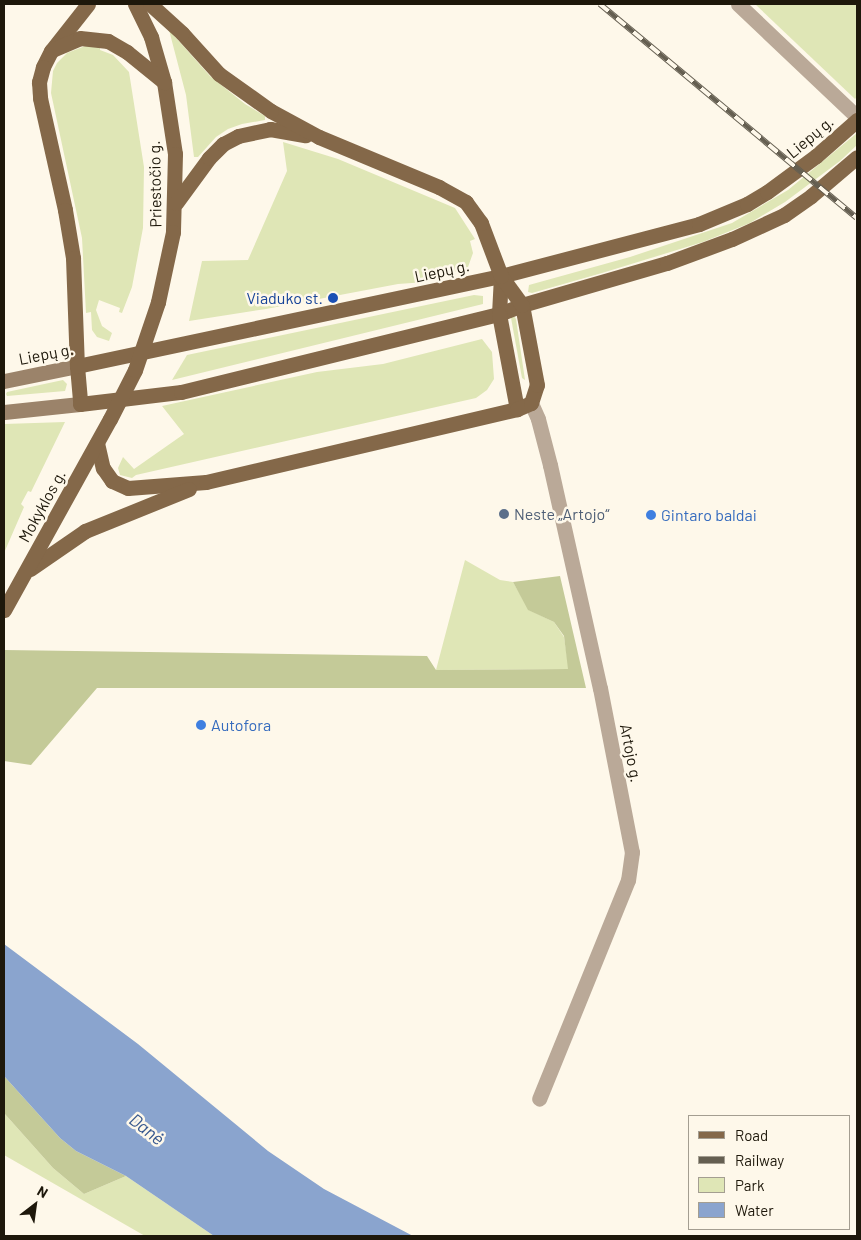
<!DOCTYPE html>
<html>
<head>
<meta charset="utf-8">
<style>
	body { margin:0 }
	#map { position:relative; width:861px; height:1240px; overflow:hidden; background:#fef8ea; font-family:Barlow,sans-serif }
	div>[style] { position:absolute }
	[style*='--x'] { left:calc(var(--x)*1px); top:calc(var(--y)*1px); width:calc(var(--w)*1px); rotate:calc(var(--a)*1deg) }
	.green>* { inset:0; background:#dfe6b6 }
	.forest>* { inset:0; background:#c4ca98 }
	.water>* { inset:0; background:#8aa4ce }
	.minor>* { height:15px; margin:-7.5px; padding:0 7.5px; transform-origin:7.5px; border-radius:7.5px; background:#baa998 }
	.secondary>* { height:15px; margin:-7.5px; padding:0 7.5px; transform-origin:7.5px; border-radius:7.5px; background:#9b836a }
	.primary>* { height:15px; margin:-7.5px; padding:0 7.5px; transform-origin:7.5px; border-radius:7.5px; background:#846849 }
	.rail>* { height:5.5px; margin-top:-2.75px; transform-origin:0; background:repeating-linear-gradient(90deg,#fef8ea 0 11px,#655f51 0 22px); box-sizing:border-box; border-block:1px solid #655f51 }
	.primary-bridge>* { height:15px; margin:-7.5px; padding:0 7.5px; transform-origin:7.5px; border-radius:7.5px; background:#846849 }
	.dots>* { width:14px; height:14px; translate:-50% -50%; box-sizing:border-box; border:2px solid #fef8ea; border-radius:50% }
	span { translate:-50% -50%; white-space:nowrap; text-align:center; line-height:1.15; -webkit-text-stroke:5px #fef8ea; paint-order:stroke }
	.street-label { font-size:16px; color:#1e180b }
	.transit-label { font-size:16px; color:#164399 }
	.right { translate:-100% -50%; text-align:right }
	.service-label { font-size:16px; color:#4e5e75 }
	.left { translate:0 -50%; text-align:left }
	.shop-label { font-size:16px; color:#366cbe }
	.water-label { font-size:18px; color:#36578e; font-style:italic }
	.frame { position:absolute; inset:0; border:5px solid #1e180b; pointer-events:none }
	.legend { position:absolute; left:688px; top:1115px; width:162px; height:115px; box-sizing:border-box; background:#fef8ea; border:1px solid #a49e91; margin:0; padding:6px 9px; list-style:none; font-size:15px; color:#1e180b }
	.legend li { display:flex; align-items:center; gap:10px; height:25px }
	.legend b { width:25px; border:1px solid #a49e91 }
	.north { position:absolute; left:10px; top:1180px; width:50px; height:50px; -webkit-text-stroke:4px #fef8ea; paint-order:stroke; rotate:30deg; font-size:14px; font-weight:700; line-height:20px; text-align:center; color:#1e180b }
	.north::after { content:''; display:block; margin:auto; width:18px; height:22px; background:#1e180b; clip-path:polygon(50% 0,100% 100%,50% 72%,0 100%) }
</style>
</head>
<body>
<div id="map">
	<div class="green">
		<i style="clip-path:polygon(755px 4px,857px 4px,857px 97px,855px 99px)"></i>
		<i style="clip-path:polygon(169px 30px,210px 76px,245px 104px,265px 116px,265px 120px,242px 124px,228px 129px,216px 137px,198px 157px,194px 157px,186px 95px)"></i>
		<i style="clip-path:polygon(85px 46px,100px 46px,100px 50px,113px 55px,129px 72px,144px 167px,143px 228px,132px 287px,122px 313px,119px 312px,120px 308px,99px 300px,96px 310px,102px 326px,112px 333px,109px 341px,97px 337px,92px 330px,91px 312px,86px 313px,82px 238px,51px 93px,53px 71px,57px 63px,67px 53px)"></i>
		<i style="clip-path:polygon(857px 133px,857px 145px,840px 161px,785px 202px,750px 223px,703px 242px,602px 273px,532px 293px,528px 292px,529px 285px,630px 257px,732px 223px,788px 190px)"></i>
		<i style="clip-path:polygon(283px 142px,338px 159px,455px 208px,475px 239px,470px 241px,473px 253px,468px 267px,426px 282px,398px 284px,266px 309px,189px 321px,202px 261px,248px 260px,287px 171px)"></i>
		<i style="clip-path:polygon(474px 295px,483px 296px,483px 304px,172px 380px,187px 355px)"></i>
		<i style="clip-path:polygon(512px 313px,516px 319px,525px 380px,522px 378px,511px 318px)"></i>
		<i style="clip-path:polygon(482px 339px,492px 352px,494px 379px,487px 390px,476px 398px,136px 475px,132px 478px,120px 475px,118px 468px,123px 457px,134px 469px,184px 434px,162px 406px,317px 372px,383px 364px)"></i>
		<i style="clip-path:polygon(63px 380px,67px 384px,65px 391px,7px 396px,6px 394px,7px 392px)"></i>
		<i style="clip-path:polygon(65px 422px,31px 492px,28px 491px,21px 504px,24px 507px,4px 553px,4px 424px)"></i>
		<i style="clip-path:polygon(465px 560px,500px 580px,513px 582px,529px 610px,554px 622px,564px 637px,569px 669px,436px 670px)"></i>
		<i style="clip-path:polygon(4px 1113px,53px 1168px,84px 1194px,126px 1176px,214px 1236px,145px 1236px,4px 1155px)"></i>
	</div>
	<div class="forest">
		<i style="clip-path:polygon(560px 576px,586px 688px,97px 688px,31px 765px,4px 761px,4px 650px,427px 656px,436px 670px,568px 669px,564px 636px,554px 622px,528px 610px,513px 582px)"></i>
		<i style="clip-path:polygon(4px 1076px,60px 1138px,76px 1151px,126px 1176px,84px 1194px,53px 1168px,4px 1113px)"></i>
	</div>
	<div class="water">
		<i style="clip-path:polygon(4px 944px,138px 1044px,268px 1151px,324px 1189px,413px 1236px,214px 1236px,126px 1176px,76px 1151px,60px 1138px,4px 1076px)"></i>
	</div>
	<div class="minor">
		<i style="--x:738;--y:4;--w:164;--a:43.5"></i>
		<i style="--x:531;--y:403;--w:17;--a:66"></i>
		<i style="--x:538;--y:419;--w:48;--a:75.4"></i>
		<i style="--x:550;--y:465;--w:229;--a:77.4"></i>
		<i style="--x:600;--y:688;--w:167;--a:79"></i>
		<i style="--x:632;--y:852;--w:28;--a:98"></i>
		<i style="--x:628;--y:880;--w:236;--a:112.1"></i>
	</div>
	<div class="secondary">
		<i style="--x:4;--y:381;--w:75;--a:-11.6"></i>
		<i style="--x:4;--y:412;--w:76;--a:-6"></i>
	</div>
	<div class="primary">
		<i style="--x:88;--y:4;--w:60;--a:128.2"></i>
		<i style="--x:51;--y:51;--w:18;--a:117"></i>
		<i style="--x:43;--y:67;--w:16;--a:105"></i>
		<i style="--x:39;--y:82;--w:16;--a:86"></i>
		<i style="--x:40;--y:98;--w:115;--a:77.4"></i>
		<i style="--x:65;--y:210;--w:49;--a:80.5"></i>
		<i style="--x:73;--y:258;--w:108;--a:87.9"></i>
		<i style="--x:77;--y:366;--w:38;--a:85"></i>
		<i style="--x:80;--y:404;--w:102;--a:-6.8"></i>
		<i style="--x:181;--y:392;--w:327;--a:-13.8"></i>
		<i style="--x:499;--y:314;--w:25;--a:-21"></i>
		<i style="--x:522;--y:305;--w:151;--a:-16.2"></i>
		<i style="--x:667;--y:263;--w:69;--a:-20.3"></i>
		<i style="--x:732;--y:239;--w:57;--a:-24.8"></i>
		<i style="--x:784;--y:215;--w:33;--a:-35"></i>
		<i style="--x:811;--y:196;--w:60;--a:-40.3"></i>
		<i style="--x:135;--y:4;--w:37;--a:64"></i>
		<i style="--x:151;--y:37;--w:47;--a:73.9"></i>
		<i style="--x:164;--y:82;--w:73;--a:81.3"></i>
		<i style="--x:175;--y:154;--w:78;--a:91.5"></i>
		<i style="--x:173;--y:232;--w:72;--a:102.1"></i>
		<i style="--x:52;--y:50;--w:30;--a:-23"></i>
		<i style="--x:80;--y:38;--w:28;--a:6"></i>
		<i style="--x:108;--y:41;--w:22;--a:30"></i>
		<i style="--x:127;--y:52;--w:48;--a:39"></i>
		<i style="--x:176;--y:203;--w:56;--a:-53.7"></i>
		<i style="--x:209;--y:158;--w:20;--a:-45"></i>
		<i style="--x:223;--y:144;--w:17;--a:-28"></i>
		<i style="--x:238;--y:136;--w:33;--a:-12"></i>
		<i style="--x:270;--y:129;--w:36;--a:10"></i>
		<i style="--x:501;--y:276;--w:38;--a:93"></i>
		<i style="--x:499;--y:314;--w:97;--a:79.3"></i>
		<i style="--x:77;--y:366;--w:433;--a:-12"></i>
		<i style="--x:501;--y:276;--w:205;--a:-14.7"></i>
		<i style="--x:699;--y:224;--w:52;--a:-22.6"></i>
		<i style="--x:747;--y:204;--w:23;--a:-31"></i>
		<i style="--x:767;--y:192;--w:61;--a:-36.3"></i>
		<i style="--x:816;--y:156;--w:55;--a:-41.3"></i>
		<i style="--x:97;--y:443;--w:26;--a:77"></i>
		<i style="--x:103;--y:468;--w:16;--a:55"></i>
		<i style="--x:112;--y:481;--w:17;--a:24"></i>
		<i style="--x:128;--y:488;--w:78;--a:-4.4"></i>
		<i style="--x:206;--y:482;--w:319;--a:-13.2"></i>
		<i style="--x:517;--y:409;--w:15;--a:-23"></i>
		<i style="--x:531;--y:403;--w:19;--a:-72"></i>
		<i style="--x:537;--y:385;--w:81;--a:-100.6"></i>
		<i style="--x:522;--y:305;--w:36;--a:-126"></i>
		<i style="--x:501;--y:276;--w:57;--a:-110.7"></i>
		<i style="--x:481;--y:223;--w:26;--a:-126"></i>
		<i style="--x:466;--y:202;--w:31;--a:-151"></i>
		<i style="--x:439;--y:187;--w:130;--a:-157.4"></i>
		<i style="--x:319;--y:137;--w:55;--a:-151.6"></i>
		<i style="--x:271;--y:111;--w:64;--a:-144.6"></i>
		<i style="--x:219;--y:74;--w:55;--a:-132.1"></i>
		<i style="--x:182;--y:33;--w:43;--a:-137.8"></i>
		<i style="--x:30;--y:569;--w:67;--a:-34.6"></i>
		<i style="--x:85;--y:531;--w:112;--a:-22"></i>
		<i style="--x:4;--y:610;--w:218;--a:-61"></i>
	</div>
	<div class="rail">
		<i style="--x:600;--y:4;--w:334;--a:39.8"></i>
	</div>
	<div class="primary-bridge">
		<i style="--x:110;--y:419;--w:55;--a:-63"></i>
		<i style="--x:135;--y:370;--w:72;--a:-71.3"></i>
	</div>
	<div class="dots">
		<i style="left:333px;top:298px;background:#1a4fb4"></i>
		<i style="left:504px;top:514px;background:#5c6f8a"></i>
		<i style="left:651px;top:515px;background:#3f7fe0"></i>
		<i style="left:201px;top:725px;background:#3f7fe0"></i>
	</div>
	<div class="street-label">
		<span style="left:810px;top:137px;rotate:-40deg">Liepų g.</span>
		<span style="left:155px;top:184px;rotate:-91deg">Priestočio g.</span>
		<span style="left:442px;top:271px;rotate:-12deg">Liepų g.</span>
		<span style="left:46px;top:354px;rotate:-11deg">Liepų g.</span>
		<span style="left:42px;top:506px;rotate:-61deg">Mokyklos g.</span>
		<span style="left:631px;top:753px;rotate:79deg">Artojo g.</span>
	</div>
	<div class="transit-label">
		<span class="right" style="left:323px;top:298px">Viaduko st.</span>
	</div>
	<div class="service-label">
		<span class="left" style="left:514px;top:514px">Neste „Artojo“</span>
	</div>
	<div class="shop-label">
		<span class="left" style="left:661px;top:515px">Gintaro baldai</span>
		<span class="left" style="left:211px;top:725px">Autofora</span>
	</div>
	<div class="water-label">
		<span style="left:147px;top:1129px;rotate:38deg">Danė</span>
	</div>
	<div class="frame"></div>
	<ul class="legend">
	<li><b style="height:6px;background:#846849"></b>Road</li>
	<li><b style="height:6px;background:#655f51"></b>Railway</li>
	<li><b style="height:14px;background:#dfe6b6"></b>Park</li>
	<li><b style="height:14px;background:#8aa4ce"></b>Water</li>
	</ul>
	<div class="north">N</div>
</div>
</body>
</html>
